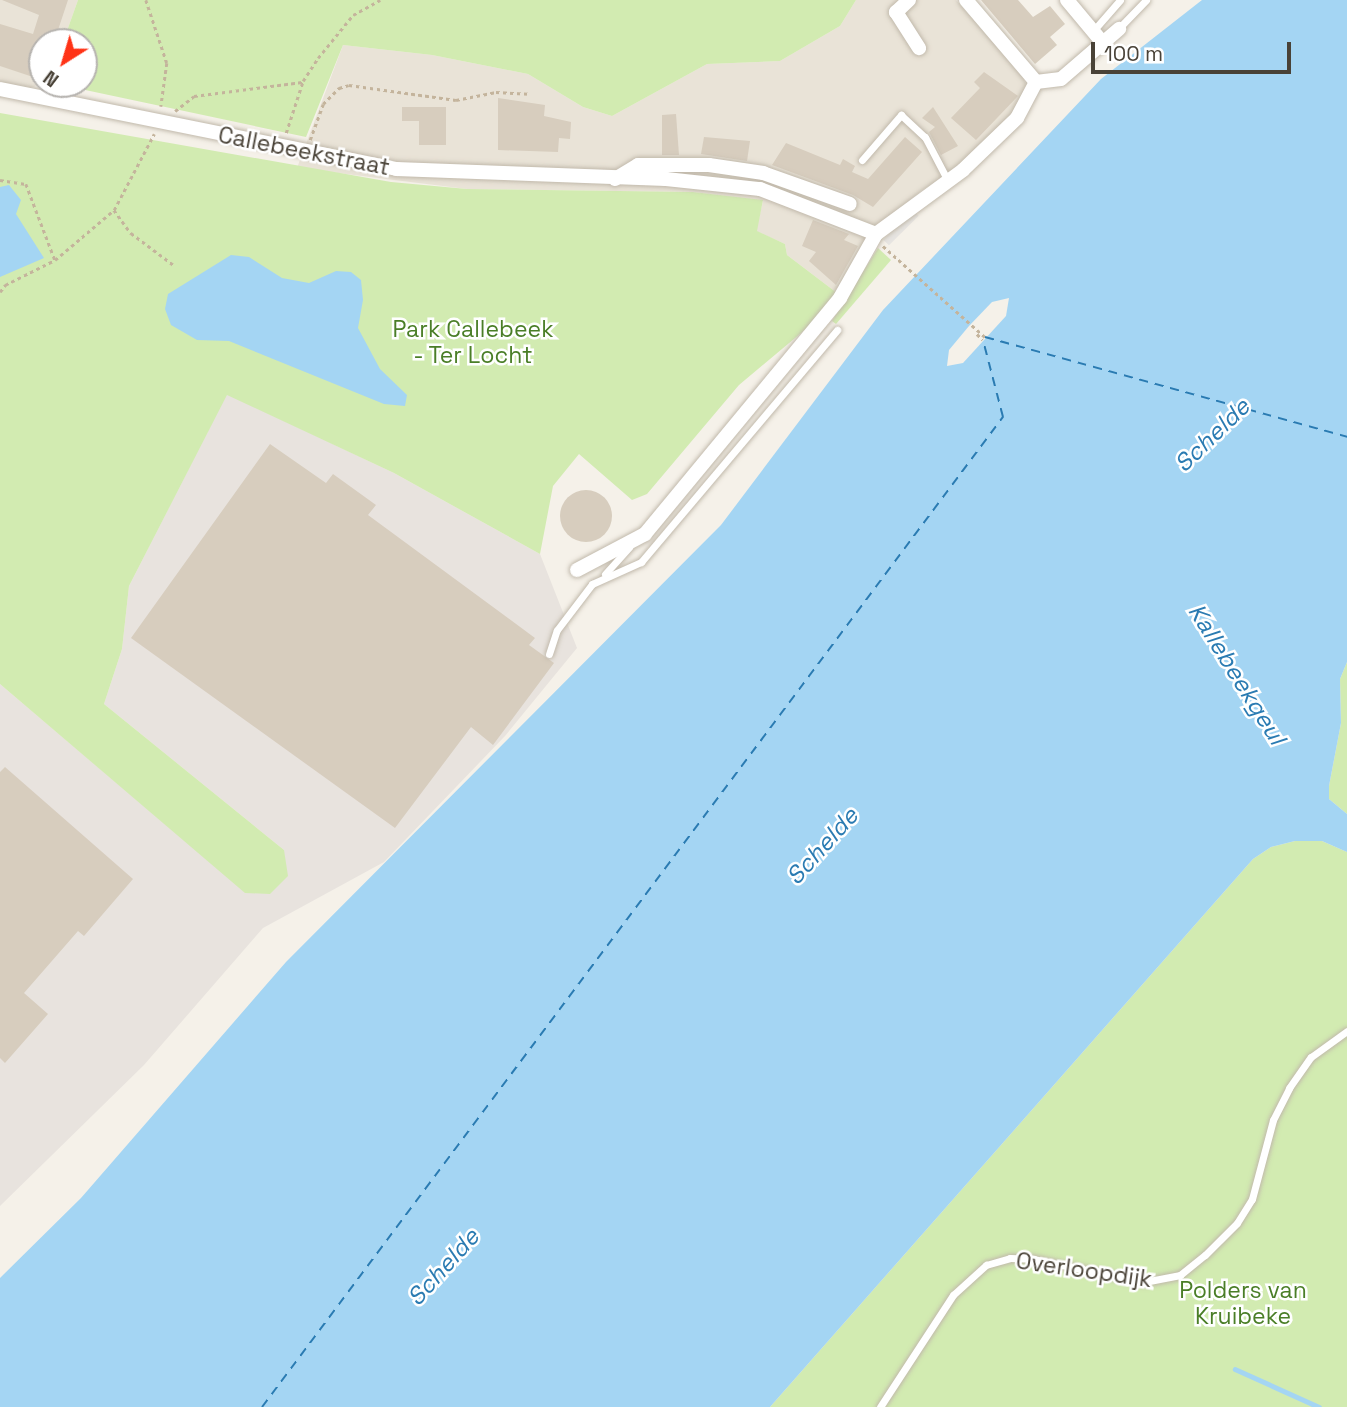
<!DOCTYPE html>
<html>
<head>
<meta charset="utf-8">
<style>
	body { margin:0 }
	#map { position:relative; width:1347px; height:1407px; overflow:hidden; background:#f5f1e9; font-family:"Space Grotesk",sans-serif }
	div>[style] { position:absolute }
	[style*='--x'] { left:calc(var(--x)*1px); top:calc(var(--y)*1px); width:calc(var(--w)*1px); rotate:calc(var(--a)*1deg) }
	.residential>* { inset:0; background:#e9e3d7 }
	.industrial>* { inset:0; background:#e8e3de }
	.green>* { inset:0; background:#d2ebb1 }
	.parking>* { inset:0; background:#e6e4e1; transform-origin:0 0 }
	.water>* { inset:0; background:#a4d5f3 }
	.pier>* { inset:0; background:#f5f1e9 }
	.stream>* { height:4.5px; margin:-2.25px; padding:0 2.25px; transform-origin:2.25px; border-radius:2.25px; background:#a4d5f3 }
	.ferry>* { height:2px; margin-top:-1px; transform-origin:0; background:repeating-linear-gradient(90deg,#2a7bb2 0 9px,transparent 0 16px) }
	.building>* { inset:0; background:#d7cdbe }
	.round { border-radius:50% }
	.path>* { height:2.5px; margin-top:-1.25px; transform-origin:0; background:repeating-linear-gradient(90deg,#c4b49c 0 3.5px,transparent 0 7px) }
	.roads { filter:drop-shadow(0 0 2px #c1b9ab) drop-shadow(0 0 2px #c1b9ab) }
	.service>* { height:7px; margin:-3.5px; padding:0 3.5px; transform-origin:3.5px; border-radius:3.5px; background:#fff }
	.minor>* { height:14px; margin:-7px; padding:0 7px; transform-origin:7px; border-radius:7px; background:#fff }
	span { translate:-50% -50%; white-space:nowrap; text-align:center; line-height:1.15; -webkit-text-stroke:5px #fff; paint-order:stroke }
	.street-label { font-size:23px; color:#494237 }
	.park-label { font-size:23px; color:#4a7e27 }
	.water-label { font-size:24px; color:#2a7bb2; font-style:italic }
	.north { position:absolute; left:28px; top:28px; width:70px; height:70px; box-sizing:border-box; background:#fff; border:2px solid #b6b3af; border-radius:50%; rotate:217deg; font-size:19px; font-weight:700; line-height:28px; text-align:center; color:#494237 }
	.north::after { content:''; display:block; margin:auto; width:24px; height:32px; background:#ff3316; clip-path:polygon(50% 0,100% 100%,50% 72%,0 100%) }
	.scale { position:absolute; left:1091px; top:42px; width:200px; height:32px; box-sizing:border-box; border:4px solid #494237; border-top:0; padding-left:9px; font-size:21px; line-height:24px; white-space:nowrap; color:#494237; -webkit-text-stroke:5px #fff; paint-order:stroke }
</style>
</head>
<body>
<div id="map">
	<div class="residential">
		<i style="clip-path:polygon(0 0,78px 0,63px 42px,42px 42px,42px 84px,0 98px)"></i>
		<i style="clip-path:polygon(856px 0,956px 0,1023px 76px,1028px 92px,1015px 113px,961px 166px,922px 190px,876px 229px,837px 293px,787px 255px,785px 244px,756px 231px,763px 201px,693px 192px,467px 189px,297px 168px,343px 45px,432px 55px,528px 74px,583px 107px,612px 116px,707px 64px,780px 61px,840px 26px)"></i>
	</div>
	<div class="industrial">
		<i style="clip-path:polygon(227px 394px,394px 473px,540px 554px,577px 648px,505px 736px,384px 862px,263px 928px,144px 1065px,0 1206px,0 684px,245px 892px,284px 850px,104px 704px,122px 649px,129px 586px)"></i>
	</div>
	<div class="green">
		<i style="clip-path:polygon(78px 0,856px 0,840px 26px,780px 61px,707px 64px,612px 116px,583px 107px,528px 74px,432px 55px,343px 45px,306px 137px,57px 84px,84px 84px,84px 42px,63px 42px)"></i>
		<i style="clip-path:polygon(0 113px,391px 182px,467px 189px,693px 192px,763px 200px,757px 231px,785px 244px,787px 255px,837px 293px,813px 323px,739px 385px,647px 494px,632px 500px,579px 454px,553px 486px,540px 554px,394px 473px,227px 395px,129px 586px,122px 649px,104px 704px,284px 850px,288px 876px,270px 894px,245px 893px,0 684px)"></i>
		<i style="clip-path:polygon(878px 248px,891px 260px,836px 324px,832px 321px)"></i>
		<i style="clip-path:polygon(1347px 662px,1347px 814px,1329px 799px,1329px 786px,1341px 723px,1340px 679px)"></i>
		<i style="clip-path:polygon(1295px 841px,1322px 841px,1347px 852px,1347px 1407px,770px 1407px,1253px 859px,1271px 847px)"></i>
	</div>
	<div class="parking">
		<i style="left:913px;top:210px;width:8px;height:42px;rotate:45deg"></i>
	</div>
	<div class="water">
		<i style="clip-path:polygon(1202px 0,1347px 0,1347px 662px,1340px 679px,1341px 723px,1329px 786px,1329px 799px,1347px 814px,1347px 852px,1322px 841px,1295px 841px,1271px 847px,1253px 859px,770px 1407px,0 1407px,0 1278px,81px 1198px,286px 962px,721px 525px,883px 310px,1101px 79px)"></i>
		<i style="clip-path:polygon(9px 185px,21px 200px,16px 214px,44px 258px,0 277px,0 187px)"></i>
		<i style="clip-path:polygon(231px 255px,249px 257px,282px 278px,309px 283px,336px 271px,351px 272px,361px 280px,363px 300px,358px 328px,380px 369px,407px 395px,405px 406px,384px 404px,229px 341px,197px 340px,171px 325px,165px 309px,168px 294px)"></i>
	</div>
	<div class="pier">
		<i style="clip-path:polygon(1009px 298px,1006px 316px,963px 363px,947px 366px,949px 350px,969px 326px,992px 302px)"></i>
	</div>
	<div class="stream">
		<i style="--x:1235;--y:1369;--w:92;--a:24.3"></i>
	</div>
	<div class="ferry">
		<i style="--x:985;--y:337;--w:376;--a:15.4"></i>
		<i style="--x:262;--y:1407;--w:1237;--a:-53.19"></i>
		<i style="--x:1003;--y:417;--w:80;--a:-104.6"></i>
	</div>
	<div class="building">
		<i style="clip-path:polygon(2px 0,68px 0,54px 42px,40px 38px,33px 59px,42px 62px,42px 80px,0 66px,0 24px,33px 34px,39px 15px)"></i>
		<i style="clip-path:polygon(981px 0,1018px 0,1033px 17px,1050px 6px,1065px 24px,1050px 37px,1057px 45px,1035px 64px)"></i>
		<i style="clip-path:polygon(984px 72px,1018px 96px,976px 140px,951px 118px,980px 88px,974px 82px)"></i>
		<i style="clip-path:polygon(498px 98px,545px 105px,544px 116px,571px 122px,570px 139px,559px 138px,558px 152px,498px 150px)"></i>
		<i style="clip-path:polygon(402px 107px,446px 107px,446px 145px,419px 145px,419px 121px,402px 121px)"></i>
		<i style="clip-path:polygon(933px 107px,958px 146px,941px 155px,929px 132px,935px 127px,922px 118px)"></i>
		<i style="clip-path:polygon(676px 114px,679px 155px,662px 155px,662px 115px)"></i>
		<i style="clip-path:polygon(704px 137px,750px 141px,747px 161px,701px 154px)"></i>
		<i style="clip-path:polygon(905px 137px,922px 152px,873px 207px,853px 195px,772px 165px,786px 143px,840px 165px,843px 159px,855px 166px,852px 172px,868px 179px)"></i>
		<i style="clip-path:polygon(813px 220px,849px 234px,844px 240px,858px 246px,836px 285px,809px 261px,816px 252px,802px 246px)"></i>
		<i style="clip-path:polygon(270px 444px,326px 483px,333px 474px,376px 505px,368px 515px,535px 638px,529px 645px,554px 663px,493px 745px,471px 727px,395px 828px,131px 638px)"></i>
		<i class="round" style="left:560px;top:490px;width:52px;height:52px"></i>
		<i style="clip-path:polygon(5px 767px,133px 879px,84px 936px,78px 931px,24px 993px,48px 1014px,5px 1063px,0 1058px,0 772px)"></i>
	</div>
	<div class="path">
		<i style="--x:146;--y:0;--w:66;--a:71.6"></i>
		<i style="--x:167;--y:63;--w:44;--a:97.8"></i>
		<i style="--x:175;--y:111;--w:24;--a:-38"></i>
		<i style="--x:194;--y:96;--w:109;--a:-7.4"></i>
		<i style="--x:286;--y:133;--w:55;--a:-71.9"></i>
		<i style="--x:303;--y:81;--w:27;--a:-57"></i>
		<i style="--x:318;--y:58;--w:55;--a:-50.9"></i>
		<i style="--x:353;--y:15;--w:31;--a:-29"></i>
		<i style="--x:310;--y:140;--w:38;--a:-70"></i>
		<i style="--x:323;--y:104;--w:23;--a:-45"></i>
		<i style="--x:339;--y:88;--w:10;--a:-17"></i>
		<i style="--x:349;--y:85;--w:108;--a:8"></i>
		<i style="--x:456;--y:100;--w:41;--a:-11.3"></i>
		<i style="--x:496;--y:92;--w:33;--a:3"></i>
		<i style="--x:0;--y:180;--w:26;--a:9"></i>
		<i style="--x:26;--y:184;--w:81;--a:69.1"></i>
		<i style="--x:114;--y:210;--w:29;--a:54"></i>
		<i style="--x:131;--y:233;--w:55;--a:36.9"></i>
		<i style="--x:883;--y:246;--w:137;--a:41.7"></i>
		<i style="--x:0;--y:292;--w:9;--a:-54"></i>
		<i style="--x:5;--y:285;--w:56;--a:-26.6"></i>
		<i style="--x:55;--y:260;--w:77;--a:-40.3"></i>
		<i style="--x:114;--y:210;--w:86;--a:-62.2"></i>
		<i style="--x:977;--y:334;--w:8;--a:45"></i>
	</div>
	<div class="roads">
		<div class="service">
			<i style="--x:1119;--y:28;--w:39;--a:-46"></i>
			<i style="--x:1093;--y:31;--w:41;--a:-48.9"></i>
			<i style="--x:862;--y:160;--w:60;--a:-49.1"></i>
			<i style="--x:901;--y:115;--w:33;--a:43"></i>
			<i style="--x:925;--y:137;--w:50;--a:62.4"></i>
			<i style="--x:605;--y:574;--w:36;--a:-48"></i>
			<i style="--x:549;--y:654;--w:25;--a:-72"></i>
			<i style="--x:557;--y:630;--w:58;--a:-52.7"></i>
			<i style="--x:592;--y:584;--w:54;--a:-24.2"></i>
			<i style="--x:641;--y:562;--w:304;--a:-49.8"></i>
			<i style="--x:880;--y:1407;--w:134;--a:-56.9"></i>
			<i style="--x:953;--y:1295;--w:45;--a:-42.3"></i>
			<i style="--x:986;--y:1265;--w:25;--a:-16"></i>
			<i style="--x:1010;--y:1258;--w:23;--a:2"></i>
			<i style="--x:1033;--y:1259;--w:113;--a:11.7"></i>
			<i style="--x:1144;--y:1282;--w:37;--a:-11"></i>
			<i style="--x:1180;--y:1275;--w:32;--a:-39"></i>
			<i style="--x:1205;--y:1255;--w:45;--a:-45"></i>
			<i style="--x:1237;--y:1223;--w:28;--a:-58"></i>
			<i style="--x:1252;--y:1199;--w:82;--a:-75.1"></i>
			<i style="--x:1273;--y:1120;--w:36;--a:-63"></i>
			<i style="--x:1289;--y:1088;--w:38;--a:-55"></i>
			<i style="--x:1311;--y:1057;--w:44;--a:-35.8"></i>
		</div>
		<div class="minor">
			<i style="--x:909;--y:0;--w:18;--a:137"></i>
			<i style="--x:896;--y:12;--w:43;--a:57.4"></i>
			<i style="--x:966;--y:0;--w:108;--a:49.5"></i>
			<i style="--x:1067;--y:0;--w:56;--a:50.1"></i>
			<i style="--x:1036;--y:82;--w:25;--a:-7"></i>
			<i style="--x:1061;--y:79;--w:77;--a:-40.8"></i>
			<i style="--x:0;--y:89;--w:404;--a:11.4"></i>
			<i style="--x:396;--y:169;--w:270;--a:2.1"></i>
			<i style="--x:666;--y:179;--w:95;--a:6.1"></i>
			<i style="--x:760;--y:189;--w:124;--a:21.2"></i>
			<i style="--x:615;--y:179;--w:27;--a:-31"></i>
			<i style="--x:638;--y:165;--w:71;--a:0"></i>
			<i style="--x:709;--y:165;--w:55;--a:8.4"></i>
			<i style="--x:763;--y:173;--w:92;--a:19.6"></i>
			<i style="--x:577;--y:570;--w:77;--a:-27.9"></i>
			<i style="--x:645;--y:534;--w:306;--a:-50.4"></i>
			<i style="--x:840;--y:298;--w:73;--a:-60.6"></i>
			<i style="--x:876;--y:234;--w:108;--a:-36.3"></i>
			<i style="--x:963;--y:170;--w:75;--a:-43.9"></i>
			<i style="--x:1017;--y:118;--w:41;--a:-62.2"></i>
		</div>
	</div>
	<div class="street-label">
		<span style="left:304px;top:151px;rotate:11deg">Callebeekstraat</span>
		<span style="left:1084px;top:1270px;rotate:8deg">Overloopdijk</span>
	</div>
	<div class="park-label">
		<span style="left:473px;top:342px">Park Callebeek<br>- Ter Locht</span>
		<span style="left:1243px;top:1303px">Polders van<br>Kruibeke</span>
	</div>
	<div class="water-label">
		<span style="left:1212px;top:435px;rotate:-44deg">Schelde</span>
		<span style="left:1237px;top:674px;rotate:58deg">Kallebeekgeul</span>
		<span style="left:822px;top:846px;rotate:-48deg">Schelde</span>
		<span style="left:443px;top:1267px;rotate:-48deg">Schelde</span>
	</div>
	<div class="north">N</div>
	<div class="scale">100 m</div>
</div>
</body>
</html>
